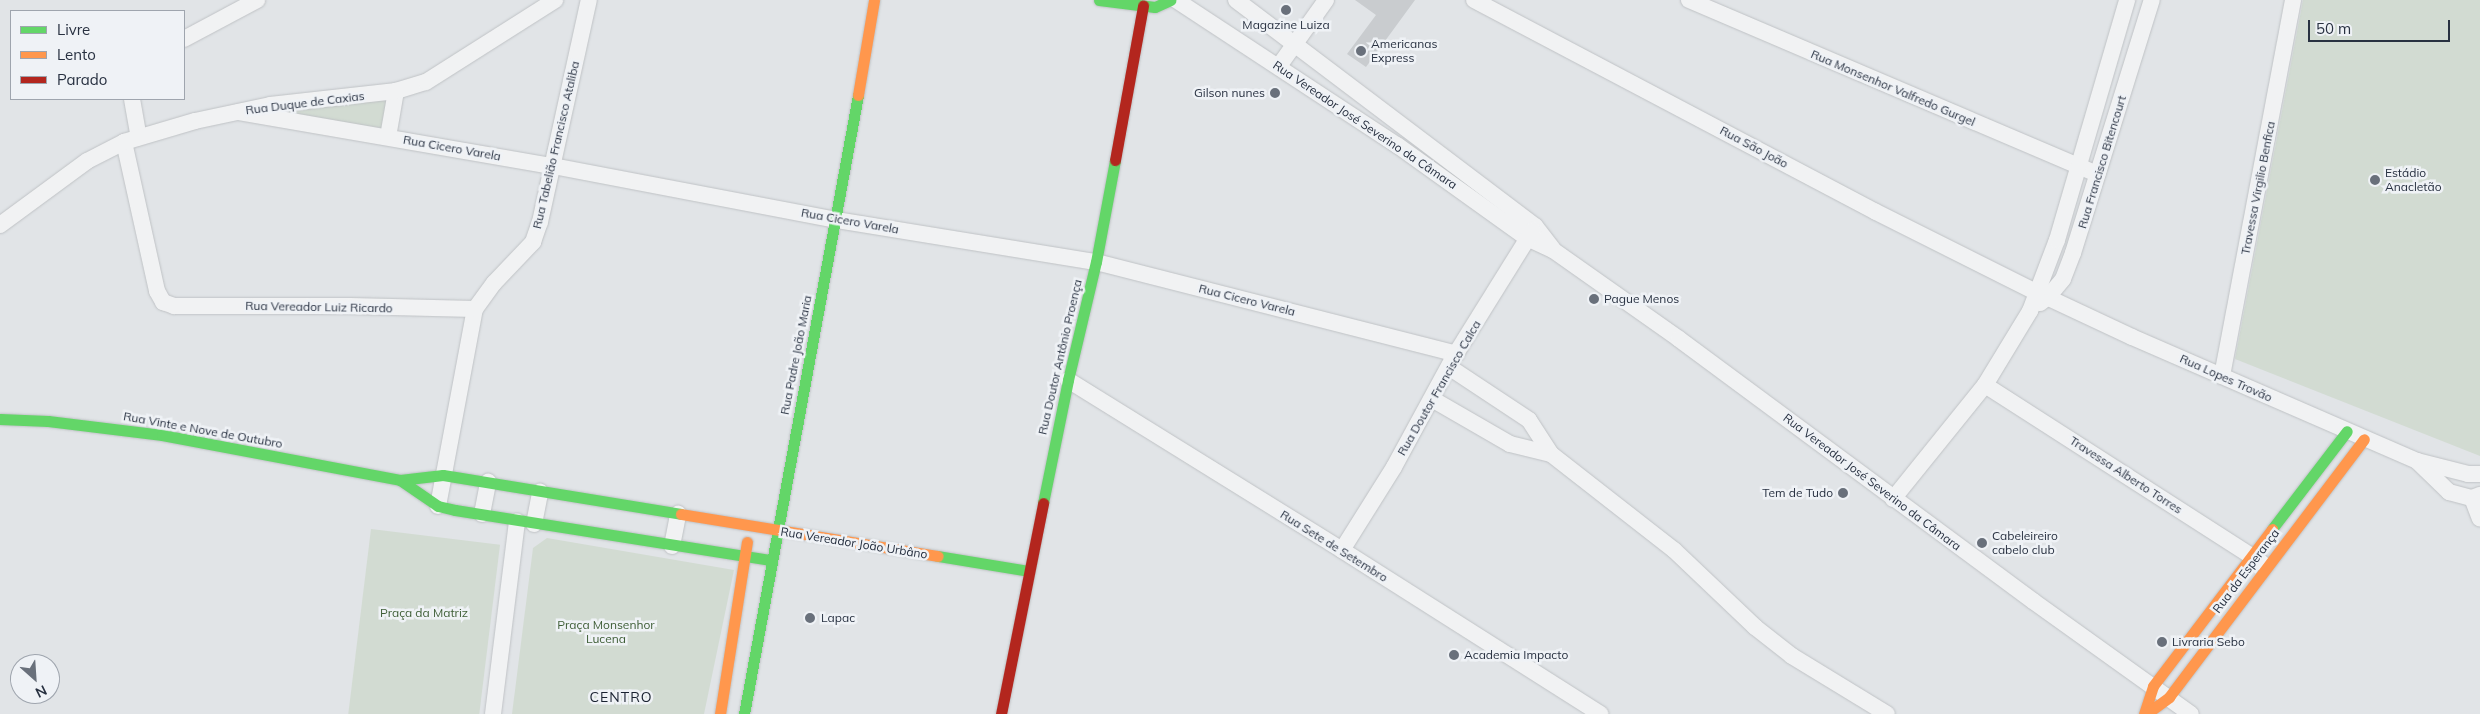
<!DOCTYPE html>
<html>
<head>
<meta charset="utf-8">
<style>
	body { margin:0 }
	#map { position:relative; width:2480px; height:714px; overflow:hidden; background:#e1e4e7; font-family:Mulish,sans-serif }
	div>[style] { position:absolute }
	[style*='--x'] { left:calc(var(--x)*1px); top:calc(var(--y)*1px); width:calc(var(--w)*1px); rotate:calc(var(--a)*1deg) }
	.green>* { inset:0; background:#d2dbd2; transform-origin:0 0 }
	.building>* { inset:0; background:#c9cccf }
	.roads { filter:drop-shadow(0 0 1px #bfc2c5) drop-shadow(0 0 1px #bfc2c5) }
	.street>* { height:16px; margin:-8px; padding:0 8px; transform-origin:8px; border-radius:8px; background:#f1f2f3 }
	.fast>* { height:11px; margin:-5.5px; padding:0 5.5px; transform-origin:5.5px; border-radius:5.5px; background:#63d668 }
	.slow>* { height:11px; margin:-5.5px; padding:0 5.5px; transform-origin:5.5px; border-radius:5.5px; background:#ff974d }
	.jam>* { height:11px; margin:-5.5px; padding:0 5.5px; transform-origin:5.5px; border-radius:5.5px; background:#b3261e }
	.dots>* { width:14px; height:14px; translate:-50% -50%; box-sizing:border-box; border:2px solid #eff2f6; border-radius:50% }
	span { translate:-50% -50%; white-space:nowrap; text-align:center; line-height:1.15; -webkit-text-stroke:5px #eff2f6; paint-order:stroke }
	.poi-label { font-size:12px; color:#283141 }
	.left { translate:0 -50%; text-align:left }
	.right { translate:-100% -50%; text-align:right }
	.street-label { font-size:12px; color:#283141 }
	.park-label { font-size:12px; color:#3d5d35 }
	.neighbourhood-label { font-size:14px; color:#1a2231; letter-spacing:1px }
	.legend { position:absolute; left:10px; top:10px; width:175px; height:90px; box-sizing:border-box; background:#eff2f6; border:1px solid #9fa5ae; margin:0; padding:6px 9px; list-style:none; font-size:15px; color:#283141 }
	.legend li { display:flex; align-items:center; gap:10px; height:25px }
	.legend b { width:25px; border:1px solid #9fa5ae }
	.north { position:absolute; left:10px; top:654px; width:50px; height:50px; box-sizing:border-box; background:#eff2f6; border:1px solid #9fa5ae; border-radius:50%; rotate:154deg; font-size:14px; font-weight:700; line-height:20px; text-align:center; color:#283141 }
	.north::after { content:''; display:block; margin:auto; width:18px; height:22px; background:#69707b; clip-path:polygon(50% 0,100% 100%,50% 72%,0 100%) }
	.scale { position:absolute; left:2308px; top:20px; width:142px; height:22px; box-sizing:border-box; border:2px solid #283141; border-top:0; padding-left:6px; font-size:15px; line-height:18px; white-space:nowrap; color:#283141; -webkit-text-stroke:4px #eff2f6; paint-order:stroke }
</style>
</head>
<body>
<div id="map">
	<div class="green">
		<i style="clip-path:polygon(2303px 0,2480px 0,2480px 456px,2235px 359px)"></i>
		<i style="clip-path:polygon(389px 95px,381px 128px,265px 111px)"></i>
		<i style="left:371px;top:529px;width:130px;height:187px;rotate:7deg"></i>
		<i style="clip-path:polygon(547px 538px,734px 570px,704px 714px,512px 714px,533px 548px)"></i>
	</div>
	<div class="building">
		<i style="clip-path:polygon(1355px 0,1415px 0,1366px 67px,1347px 54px,1376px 15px)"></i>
	</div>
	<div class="roads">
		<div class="street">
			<i style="--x:1176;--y:0;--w:264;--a:33.3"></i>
			<i style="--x:1397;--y:145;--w:160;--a:35.6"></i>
			<i style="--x:1527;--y:238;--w:29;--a:25"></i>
			<i style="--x:1553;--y:250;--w:154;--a:35.2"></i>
			<i style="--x:1679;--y:339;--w:440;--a:36.5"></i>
			<i style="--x:2033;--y:601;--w:194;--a:35.6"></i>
			<i style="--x:1236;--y:0;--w:375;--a:37.1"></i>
			<i style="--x:1535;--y:226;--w:28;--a:52"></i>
			<i style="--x:1474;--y:0;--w:454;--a:27.8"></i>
			<i style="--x:1876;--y:212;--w:179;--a:26.6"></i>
			<i style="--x:2036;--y:292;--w:106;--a:25.1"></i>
			<i style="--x:2132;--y:337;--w:311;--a:23.5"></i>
			<i style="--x:2417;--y:461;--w:53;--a:14.3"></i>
			<i style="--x:2468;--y:474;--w:12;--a:0"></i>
			<i style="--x:1689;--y:0;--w:444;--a:23.1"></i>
			<i style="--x:184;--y:39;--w:83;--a:-28.1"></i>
			<i style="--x:1279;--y:66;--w:81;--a:-54.5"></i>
			<i style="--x:132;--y:99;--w:39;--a:80"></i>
			<i style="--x:239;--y:112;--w:319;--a:9.8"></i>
			<i style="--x:553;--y:166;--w:288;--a:10.8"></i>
			<i style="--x:836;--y:220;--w:263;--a:9.2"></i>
			<i style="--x:1096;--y:262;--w:372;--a:14.3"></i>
			<i style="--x:388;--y:137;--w:47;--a:-80.1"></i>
			<i style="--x:124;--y:142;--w:153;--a:77.5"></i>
			<i style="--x:157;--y:291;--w:13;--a:61"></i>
			<i style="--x:163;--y:302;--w:12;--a:20"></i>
			<i style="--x:174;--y:306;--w:176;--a:0"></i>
			<i style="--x:350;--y:306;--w:125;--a:1.4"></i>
			<i style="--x:0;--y:225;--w:108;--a:-36.3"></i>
			<i style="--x:87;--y:161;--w:42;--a:-27.2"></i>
			<i style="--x:124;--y:142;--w:74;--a:-16.5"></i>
			<i style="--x:195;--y:121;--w:77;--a:-12"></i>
			<i style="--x:270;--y:105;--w:127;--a:-6.3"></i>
			<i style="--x:396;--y:91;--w:31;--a:-17"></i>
			<i style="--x:426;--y:82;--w:153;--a:-32.4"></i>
			<i style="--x:2040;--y:303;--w:10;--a:-37"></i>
			<i style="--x:2048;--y:297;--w:23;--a:-50"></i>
			<i style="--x:2063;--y:279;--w:28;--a:-69"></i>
			<i style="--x:2073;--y:253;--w:265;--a:-72.7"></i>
			<i style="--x:1449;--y:367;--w:96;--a:33.5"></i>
			<i style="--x:1529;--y:420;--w:40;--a:57.1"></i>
			<i style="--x:1551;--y:454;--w:156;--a:38"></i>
			<i style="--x:1674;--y:550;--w:112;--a:43.5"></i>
			<i style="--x:1755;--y:627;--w:47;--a:38.1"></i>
			<i style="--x:1792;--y:656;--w:111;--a:31.4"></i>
			<i style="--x:2222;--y:376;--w:383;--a:-79.3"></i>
			<i style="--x:1068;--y:380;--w:322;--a:31.8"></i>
			<i style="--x:1342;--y:550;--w:306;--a:32.4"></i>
			<i style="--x:1985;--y:385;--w:328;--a:32.7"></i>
			<i style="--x:1432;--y:399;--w:90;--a:30"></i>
			<i style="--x:1510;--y:444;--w:42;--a:13.7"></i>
			<i style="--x:2417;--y:461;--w:45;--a:44.1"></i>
			<i style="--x:2449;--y:492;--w:24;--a:15"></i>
			<i style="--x:2472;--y:498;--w:9;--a:-21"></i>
			<i style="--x:2472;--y:498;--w:22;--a:69"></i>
			<i style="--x:1893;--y:499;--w:146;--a:-51.1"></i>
			<i style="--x:1985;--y:385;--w:87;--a:-58.7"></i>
			<i style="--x:2030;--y:311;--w:76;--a:-69.2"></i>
			<i style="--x:2057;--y:240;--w:250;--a:-73.7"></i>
			<i style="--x:438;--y:506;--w:200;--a:-79.4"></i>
			<i style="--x:475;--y:309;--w:32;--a:-54"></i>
			<i style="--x:494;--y:283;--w:57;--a:-46.4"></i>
			<i style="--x:533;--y:242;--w:21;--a:-71"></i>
			<i style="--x:540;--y:222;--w:227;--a:-77.6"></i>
			<i style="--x:482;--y:514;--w:33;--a:-79"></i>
			<i style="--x:534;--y:524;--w:33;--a:-79"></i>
			<i style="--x:672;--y:546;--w:33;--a:-79"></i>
			<i style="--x:1342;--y:550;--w:98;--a:-57.9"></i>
			<i style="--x:1394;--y:467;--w:122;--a:-61.5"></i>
			<i style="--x:1452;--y:360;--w:153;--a:-58.1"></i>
			<i style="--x:493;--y:714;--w:194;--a:-82.9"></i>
		</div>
		<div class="fast">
			<i style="--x:1099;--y:0;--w:56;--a:7.1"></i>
			<i style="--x:1155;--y:7;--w:17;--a:-24"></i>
			<i style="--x:0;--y:419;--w:48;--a:2.4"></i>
			<i style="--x:48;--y:421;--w:115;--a:7"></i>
			<i style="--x:162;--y:435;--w:242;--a:10.7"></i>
			<i style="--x:400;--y:480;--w:43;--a:-6.6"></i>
			<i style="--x:443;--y:475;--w:241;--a:9.3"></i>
			<i style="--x:400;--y:480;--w:46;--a:34.4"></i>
			<i style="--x:438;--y:506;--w:17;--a:13"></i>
			<i style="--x:455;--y:510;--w:320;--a:9"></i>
			<i style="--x:1043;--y:503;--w:126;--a:-78.5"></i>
			<i style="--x:1068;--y:380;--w:121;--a:-76.7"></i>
			<i style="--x:1096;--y:262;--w:104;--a:-79.4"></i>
			<i style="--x:2272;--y:529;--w:123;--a:-52.6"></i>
			<i style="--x:938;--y:556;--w:92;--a:9.4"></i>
			<i style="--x:744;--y:714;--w:629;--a:-79.56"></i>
		</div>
		<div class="slow">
			<i style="--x:858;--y:95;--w:96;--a:-80.4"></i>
			<i style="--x:681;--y:514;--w:260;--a:9.3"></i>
			<i style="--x:720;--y:714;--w:174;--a:-81.1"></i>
			<i style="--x:2144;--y:714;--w:29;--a:-72"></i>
			<i style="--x:2153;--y:686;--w:197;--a:-52.8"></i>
			<i style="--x:2146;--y:714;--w:29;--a:-36"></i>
			<i style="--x:2169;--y:697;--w:323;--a:-52.9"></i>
		</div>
		<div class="jam">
			<i style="--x:1115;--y:160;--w:157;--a:-79.7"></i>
			<i style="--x:1001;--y:714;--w:215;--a:-78.7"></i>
		</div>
	</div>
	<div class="dots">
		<i style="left:1286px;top:10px;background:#69707b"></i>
		<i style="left:1361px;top:51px;background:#69707b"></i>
		<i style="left:1275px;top:93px;background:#69707b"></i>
		<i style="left:2375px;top:180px;background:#69707b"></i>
		<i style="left:1594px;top:299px;background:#69707b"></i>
		<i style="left:1843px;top:493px;background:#69707b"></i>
		<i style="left:1982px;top:543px;background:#69707b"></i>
		<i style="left:810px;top:618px;background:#69707b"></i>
		<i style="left:2162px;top:642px;background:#69707b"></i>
		<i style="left:1454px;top:655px;background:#69707b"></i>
	</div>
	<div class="poi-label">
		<span style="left:1286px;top:25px">Magazine Luiza</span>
		<span class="left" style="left:1371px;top:51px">Americanas<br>Express</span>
		<span class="right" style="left:1265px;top:93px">Gilson nunes</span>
		<span class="left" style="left:2385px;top:180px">Estádio<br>Anacletão</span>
		<span class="left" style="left:1604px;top:299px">Pague Menos</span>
		<span class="right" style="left:1833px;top:493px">Tem de Tudo</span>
		<span class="left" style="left:1992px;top:543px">Cabeleireiro<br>cabelo club</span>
		<span class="left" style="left:821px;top:618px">Lapac</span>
		<span class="left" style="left:2172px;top:642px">Livraria Sebo</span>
		<span class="left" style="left:1464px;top:655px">Academia Impacto</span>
	</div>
	<div class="street-label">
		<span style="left:1893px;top:88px;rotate:23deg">Rua Monsenhor Valfredo Gurgel</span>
		<span style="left:305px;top:103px;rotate:-7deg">Rua Duque de Caxias</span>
		<span style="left:1365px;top:125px;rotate:34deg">Rua Vereador José Severino da Câmara</span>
		<span style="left:556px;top:145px;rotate:-77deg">Rua Tabelião Francisco Ataliba</span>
		<span style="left:1754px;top:147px;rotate:28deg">Rua São João</span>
		<span style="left:452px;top:148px;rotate:10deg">Rua Cicero Varela</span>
		<span style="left:2102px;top:162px;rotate:-73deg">Rua Francisco Bitencourt</span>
		<span style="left:2258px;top:188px;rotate:-79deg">Travessa Virgilio Benfica</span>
		<span style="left:850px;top:221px;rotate:10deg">Rua Cicero Varela</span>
		<span style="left:1247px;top:300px;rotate:14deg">Rua Cicero Varela</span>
		<span style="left:319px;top:307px;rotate:1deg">Rua Vereador Luiz Ricardo</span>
		<span style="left:796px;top:355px;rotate:-79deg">Rua Padre João Maria</span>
		<span style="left:1060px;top:357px;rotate:-77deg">Rua Doutor Antônio Proença</span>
		<span style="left:2226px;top:378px;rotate:24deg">Rua Lopes Trovão</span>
		<span style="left:1439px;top:388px;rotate:-60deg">Rua Doutor Francisco Calca</span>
		<span style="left:203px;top:430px;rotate:10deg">Rua Vinte e Nove de Outubro</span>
		<span style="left:2126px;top:475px;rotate:33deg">Travessa Alberto Torres</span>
		<span style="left:1872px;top:482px;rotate:37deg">Rua Vereador José Severino da Câmara</span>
		<span style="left:854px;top:543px;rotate:9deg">Rua Vereador João Urbâno</span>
		<span style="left:1334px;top:546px;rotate:32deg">Rua Sete de Setembro</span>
		<span style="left:2246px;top:571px;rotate:-53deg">Rua da Esperança</span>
	</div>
	<div class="park-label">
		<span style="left:424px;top:613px">Praça da Matriz</span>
		<span style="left:606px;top:632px">Praça Monsenhor<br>Lucena</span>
	</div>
	<div class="neighbourhood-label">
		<span style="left:621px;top:697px">CENTRO</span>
	</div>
	<ul class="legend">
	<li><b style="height:6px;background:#63d668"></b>Livre</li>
	<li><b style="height:6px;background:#ff974d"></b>Lento</li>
	<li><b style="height:6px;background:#b3261e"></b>Parado</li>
	</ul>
	<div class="north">N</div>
	<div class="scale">50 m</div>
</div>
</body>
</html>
